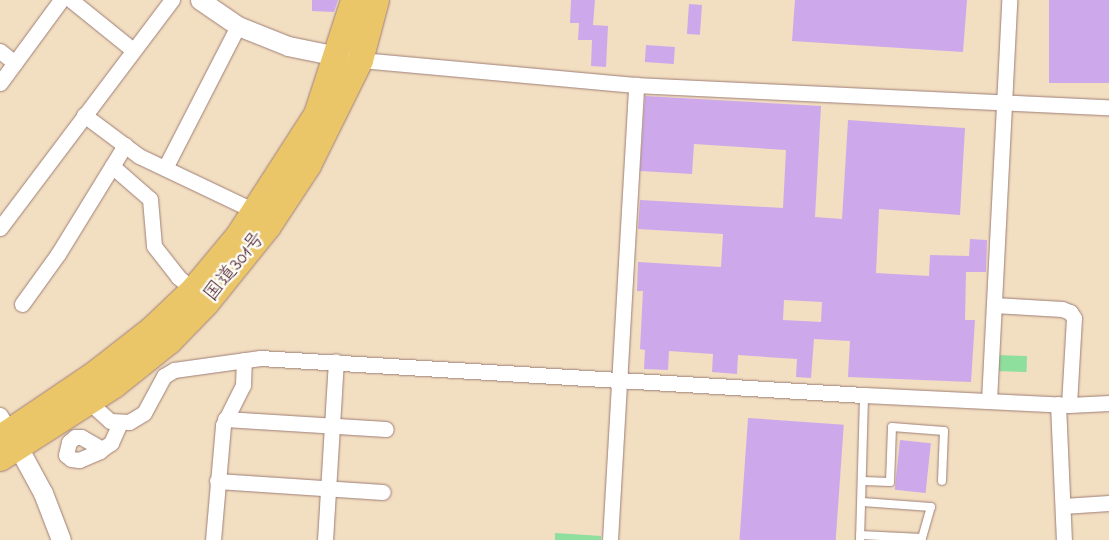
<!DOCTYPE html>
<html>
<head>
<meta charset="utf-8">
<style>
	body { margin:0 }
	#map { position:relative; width:1109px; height:540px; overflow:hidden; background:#f2dec1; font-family:"Indie Flower","Klee One",sans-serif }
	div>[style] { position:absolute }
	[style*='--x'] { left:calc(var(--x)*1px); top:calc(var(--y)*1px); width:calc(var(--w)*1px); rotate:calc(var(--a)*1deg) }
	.green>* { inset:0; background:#8ede9d; transform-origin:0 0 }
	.building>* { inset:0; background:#cda9eb; transform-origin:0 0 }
	.roads { filter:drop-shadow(0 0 1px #9e7e76) drop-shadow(0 0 1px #9e7e76) }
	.service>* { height:8px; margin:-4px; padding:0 4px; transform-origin:4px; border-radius:4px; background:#fff }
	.minor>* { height:15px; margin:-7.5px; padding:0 7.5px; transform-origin:7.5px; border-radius:7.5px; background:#fff }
	.tertiary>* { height:19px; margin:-9.5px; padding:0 9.5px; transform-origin:9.5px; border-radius:9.5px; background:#fff }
	.trunk>* { height:25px; margin:-12.5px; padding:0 12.5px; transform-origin:12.5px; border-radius:12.5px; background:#ebc669 }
	span { translate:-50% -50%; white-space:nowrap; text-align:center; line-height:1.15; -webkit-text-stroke:5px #fdfcf7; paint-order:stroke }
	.street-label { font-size:20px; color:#4a1f2b }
</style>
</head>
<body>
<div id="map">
	<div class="green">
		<i style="left:996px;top:355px;width:31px;height:16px;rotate:2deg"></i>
		<i style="clip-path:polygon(555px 533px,601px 536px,601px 540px,555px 540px)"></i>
	</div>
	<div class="building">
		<i style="clip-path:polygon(312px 0,338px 0,334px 12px,312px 11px)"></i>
		<i style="clip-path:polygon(571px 0,595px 0,593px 25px,608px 26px,606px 67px,591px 66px,592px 40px,578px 40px,579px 23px,570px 23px)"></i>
		<i style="clip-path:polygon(795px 0,967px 0,963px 52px,792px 41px)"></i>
		<i style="left:1049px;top:0;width:60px;height:83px"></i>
		<i style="left:689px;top:4px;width:13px;height:30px;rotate:4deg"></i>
		<i style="left:646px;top:45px;width:29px;height:17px;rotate:4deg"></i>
		<i style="clip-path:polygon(evenodd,645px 96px,821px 106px,815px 217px,842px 219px,848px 120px,965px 128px,960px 215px,879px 209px,876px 273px,929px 276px,930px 255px,969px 256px,970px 239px,987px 240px,986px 272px,966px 272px,965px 320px,975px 320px,971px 382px,848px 377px,850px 341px,814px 339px,811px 378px,796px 377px,797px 359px,738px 355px,737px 374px,712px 372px,713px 354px,669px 351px,668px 370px,644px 369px,645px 350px,640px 349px,643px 291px,637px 291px,638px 262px,721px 267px,723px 234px,638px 229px,640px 200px,783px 208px,786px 150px,694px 144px,692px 174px,640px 171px,645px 96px,784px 300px,822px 302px,821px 322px,783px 320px,784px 300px)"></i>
		<i style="left:748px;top:418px;width:96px;height:122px;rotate:4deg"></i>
		<i style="left:900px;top:440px;width:31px;height:50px;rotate:6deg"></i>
	</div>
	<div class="roads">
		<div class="service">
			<i style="--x:863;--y:481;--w:27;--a:2"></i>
			<i style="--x:890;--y:482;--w:55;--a:-87.9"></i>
			<i style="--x:892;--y:427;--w:52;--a:4.4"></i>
			<i style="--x:944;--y:431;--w:50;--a:92.3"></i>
			<i style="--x:860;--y:535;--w:62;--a:2.8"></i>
			<i style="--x:922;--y:538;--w:32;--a:-74"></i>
			<i style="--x:931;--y:507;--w:69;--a:-175.9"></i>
			<i style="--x:860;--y:540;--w:145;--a:-88.4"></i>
		</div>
		<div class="minor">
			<i style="--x:71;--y:0;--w:80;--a:38.9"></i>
			<i style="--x:0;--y:51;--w:19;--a:39"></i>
			<i style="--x:360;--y:60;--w:277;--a:5.2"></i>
			<i style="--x:636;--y:85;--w:474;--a:2.7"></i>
			<i style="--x:0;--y:83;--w:103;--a:-53.7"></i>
			<i style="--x:84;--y:115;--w:69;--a:36.7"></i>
			<i style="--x:139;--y:156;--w:128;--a:25.4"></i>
			<i style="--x:112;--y:166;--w:50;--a:41"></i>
			<i style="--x:150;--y:199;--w:47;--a:85.1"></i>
			<i style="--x:154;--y:246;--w:39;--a:52"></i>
			<i style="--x:178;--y:277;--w:19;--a:39"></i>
			<i style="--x:165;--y:168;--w:160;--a:-62.8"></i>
			<i style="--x:0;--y:228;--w:286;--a:-53"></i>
			<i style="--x:22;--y:304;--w:62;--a:-54.2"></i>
			<i style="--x:58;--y:254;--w:128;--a:-58.4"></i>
			<i style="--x:994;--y:305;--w:68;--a:3.4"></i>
			<i style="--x:1062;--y:309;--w:9;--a:21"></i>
			<i style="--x:1070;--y:312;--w:7;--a:56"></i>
			<i style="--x:1074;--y:318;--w:87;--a:93.3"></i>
			<i style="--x:989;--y:401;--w:401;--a:-87.1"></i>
			<i style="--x:89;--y:402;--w:28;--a:42"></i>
			<i style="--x:110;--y:421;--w:19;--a:3"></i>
			<i style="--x:129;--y:422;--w:17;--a:-31"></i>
			<i style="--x:144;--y:413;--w:42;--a:-61.6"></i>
			<i style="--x:164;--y:376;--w:12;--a:-31"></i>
			<i style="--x:174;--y:370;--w:87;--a:-7.9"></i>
			<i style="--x:260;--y:358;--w:605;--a:3.51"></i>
			<i style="--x:864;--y:395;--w:205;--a:2.8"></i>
			<i style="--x:1069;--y:405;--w:40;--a:-2.9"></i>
			<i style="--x:1058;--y:404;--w:136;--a:87.5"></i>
			<i style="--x:0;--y:415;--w:26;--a:59"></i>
			<i style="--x:225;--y:419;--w:161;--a:3.6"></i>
			<i style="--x:102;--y:449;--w:24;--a:-150"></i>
			<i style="--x:81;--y:437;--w:6;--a:180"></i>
			<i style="--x:75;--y:437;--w:8;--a:140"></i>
			<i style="--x:69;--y:442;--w:13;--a:103"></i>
			<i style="--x:66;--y:455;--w:6;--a:39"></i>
			<i style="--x:71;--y:459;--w:8;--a:7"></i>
			<i style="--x:79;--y:460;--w:23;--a:-23"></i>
			<i style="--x:100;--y:451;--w:3;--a:-45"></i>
			<i style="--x:102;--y:449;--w:11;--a:-34"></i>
			<i style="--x:111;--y:443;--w:22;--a:-66"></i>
			<i style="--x:217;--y:481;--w:166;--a:3.8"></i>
			<i style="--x:1063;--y:506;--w:46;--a:-3.7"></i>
			<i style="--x:213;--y:540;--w:115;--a:-85"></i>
			<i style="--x:223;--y:425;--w:45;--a:-63.4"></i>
			<i style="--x:243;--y:385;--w:25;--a:-88"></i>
			<i style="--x:325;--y:540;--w:179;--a:-86.5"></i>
			<i style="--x:610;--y:540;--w:456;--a:-86.7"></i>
		</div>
		<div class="tertiary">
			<i style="--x:200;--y:0;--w:46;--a:34.4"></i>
			<i style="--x:238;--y:26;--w:54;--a:21.8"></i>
			<i style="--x:288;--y:46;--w:60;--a:11.5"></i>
			<i style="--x:18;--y:447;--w:52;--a:61.5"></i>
			<i style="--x:43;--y:493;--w:50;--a:69"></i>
		</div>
		<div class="trunk">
			<i style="--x:0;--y:437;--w:111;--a:-34"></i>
			<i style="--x:92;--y:375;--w:75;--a:-37.9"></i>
			<i style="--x:151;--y:329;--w:58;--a:-43.6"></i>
			<i style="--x:193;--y:289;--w:70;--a:-50.2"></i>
			<i style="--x:238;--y:235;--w:144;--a:-57.2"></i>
			<i style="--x:316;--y:114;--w:120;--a:-72"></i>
			<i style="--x:0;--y:458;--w:135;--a:-32.6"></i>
			<i style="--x:114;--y:385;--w:70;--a:-38.7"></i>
			<i style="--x:169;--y:341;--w:53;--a:-45.8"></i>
			<i style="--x:206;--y:303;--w:99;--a:-51.2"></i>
			<i style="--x:268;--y:226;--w:73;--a:-56.7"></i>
			<i style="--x:308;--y:165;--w:117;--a:-63.7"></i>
			<i style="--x:360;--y:60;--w:62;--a:-75.1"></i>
		</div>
	</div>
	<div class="street-label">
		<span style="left:235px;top:267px;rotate:-51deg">国道301号</span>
	</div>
</div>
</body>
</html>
